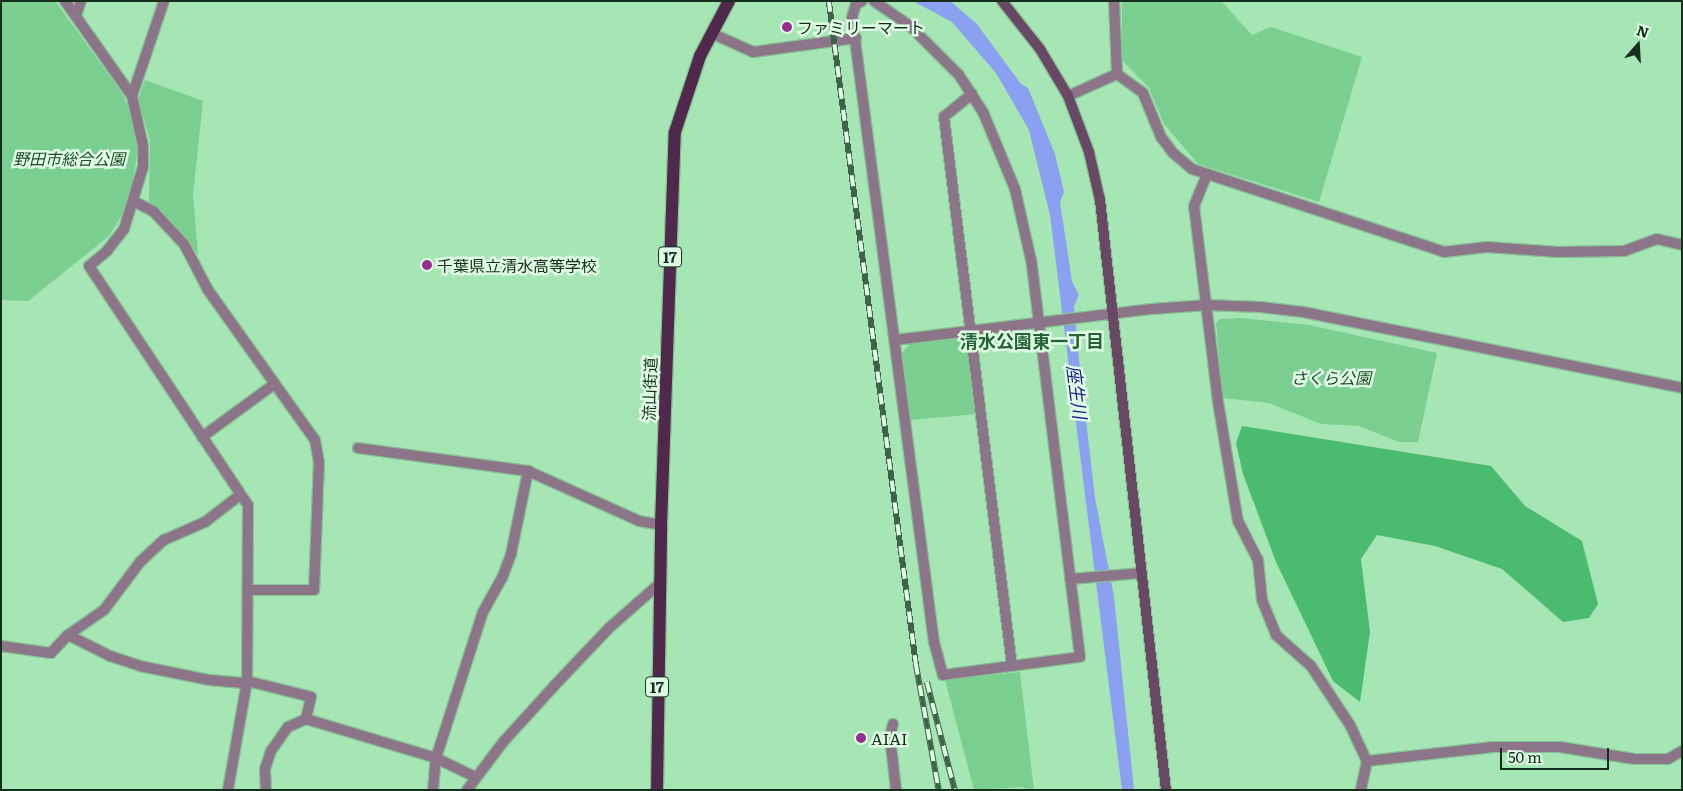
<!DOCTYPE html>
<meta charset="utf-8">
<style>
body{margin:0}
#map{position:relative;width:1683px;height:791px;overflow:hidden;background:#a6e5b4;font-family:Literata,"Noto Sans JP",serif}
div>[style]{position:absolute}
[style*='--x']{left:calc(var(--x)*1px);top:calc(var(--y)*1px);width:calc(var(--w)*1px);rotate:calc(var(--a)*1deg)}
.green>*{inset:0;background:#7bcf91}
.forest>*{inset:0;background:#4bbb6f}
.water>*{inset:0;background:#8aa0f1}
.roads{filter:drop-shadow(1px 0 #89c196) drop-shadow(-1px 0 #89c196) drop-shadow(0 1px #89c196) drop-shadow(0 -1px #89c196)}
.street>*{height:10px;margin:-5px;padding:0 5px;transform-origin:5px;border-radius:5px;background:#8c7589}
.secondary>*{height:10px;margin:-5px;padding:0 5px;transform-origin:5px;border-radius:5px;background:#694865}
.primary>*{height:12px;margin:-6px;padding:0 6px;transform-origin:6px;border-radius:6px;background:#50284c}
.rail>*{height:5.5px;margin-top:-2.75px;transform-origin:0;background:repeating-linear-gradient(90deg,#defde4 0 11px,#3f6347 0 22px);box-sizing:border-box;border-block:1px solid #3f6347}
.dots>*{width:14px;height:14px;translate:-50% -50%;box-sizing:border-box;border:2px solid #defde4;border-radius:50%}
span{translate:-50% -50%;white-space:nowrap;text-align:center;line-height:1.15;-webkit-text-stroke:5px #defde4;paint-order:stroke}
.shield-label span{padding:1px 4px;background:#defde4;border:1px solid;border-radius:4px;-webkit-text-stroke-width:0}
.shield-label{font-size:15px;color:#162f1c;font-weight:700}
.poi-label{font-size:16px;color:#162f1c}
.left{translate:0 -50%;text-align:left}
.park-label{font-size:16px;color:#1f4b2c;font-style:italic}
.street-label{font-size:16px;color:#162f1c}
.neighbourhood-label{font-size:18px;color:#256238;font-weight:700}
.water-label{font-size:18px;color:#1d1b90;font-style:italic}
.frame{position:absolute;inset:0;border:2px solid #162f1c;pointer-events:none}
.north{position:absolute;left:1613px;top:20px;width:50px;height:50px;-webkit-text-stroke:4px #defde4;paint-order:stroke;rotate:19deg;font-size:14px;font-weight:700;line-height:20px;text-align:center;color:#162f1c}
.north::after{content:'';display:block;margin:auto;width:18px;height:22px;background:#162f1c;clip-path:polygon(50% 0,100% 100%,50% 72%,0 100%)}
.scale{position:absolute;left:1500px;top:748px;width:109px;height:22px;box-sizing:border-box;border:2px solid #162f1c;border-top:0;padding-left:6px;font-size:15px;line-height:18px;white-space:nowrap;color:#162f1c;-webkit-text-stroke:4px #defde4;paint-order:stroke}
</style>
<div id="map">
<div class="green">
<i style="clip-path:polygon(1px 1px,55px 1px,122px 93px,133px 119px,138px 149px,129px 204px,109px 236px,28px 301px,1px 300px)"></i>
<i style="clip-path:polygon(1122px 1px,1221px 1px,1252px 35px,1271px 27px,1362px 57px,1319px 202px,1198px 164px,1164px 124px,1149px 88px,1122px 60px)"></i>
<i style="clip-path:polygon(145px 80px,203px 101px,193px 194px,198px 255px,161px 210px,149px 204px,150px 139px,138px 100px)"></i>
<i style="clip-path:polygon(1239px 318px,1309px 325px,1437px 353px,1418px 442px,1399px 442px,1359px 426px,1321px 424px,1269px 403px,1223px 398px,1216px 323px,1220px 319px)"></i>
<i style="clip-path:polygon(961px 338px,966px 342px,976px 414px,911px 420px,902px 353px,910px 344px)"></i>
<i style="clip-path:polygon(1020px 672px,1034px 790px,1021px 787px,974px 790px,945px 680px)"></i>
</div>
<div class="forest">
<i style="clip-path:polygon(1242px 426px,1491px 466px,1525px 506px,1582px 541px,1598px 604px,1589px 618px,1563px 622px,1502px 569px,1435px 546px,1377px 535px,1361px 559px,1370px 632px,1360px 702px,1333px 681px,1276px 562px,1243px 474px,1236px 443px)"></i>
</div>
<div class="water">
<i style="clip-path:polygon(913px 1px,950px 1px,976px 23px,1021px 84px,1028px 88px,1055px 154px,1064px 192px,1060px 202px,1072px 281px,1079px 295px,1074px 306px,1079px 360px,1095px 498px,1114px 597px,1134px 790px,1122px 790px,1050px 215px,1029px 130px,996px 73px,952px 22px)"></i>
</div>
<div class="roads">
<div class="street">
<i style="--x:65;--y:1;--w:116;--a:54.8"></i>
<i style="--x:132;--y:96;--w:51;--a:77.6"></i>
<i style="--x:143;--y:146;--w:21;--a:90"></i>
<i style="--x:143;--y:167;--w:65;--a:107"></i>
<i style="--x:124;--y:229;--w:28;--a:128"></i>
<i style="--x:107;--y:251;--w:23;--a:140"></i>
<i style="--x:89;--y:266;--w:287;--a:56.4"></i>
<i style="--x:248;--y:505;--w:176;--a:90.3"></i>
<i style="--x:247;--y:681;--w:111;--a:99.9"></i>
<i style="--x:862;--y:1;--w:7;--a:153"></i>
<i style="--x:856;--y:4;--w:14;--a:107"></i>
<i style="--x:852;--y:17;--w:630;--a:82.53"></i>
<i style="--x:934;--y:642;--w:34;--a:75"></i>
<i style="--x:943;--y:675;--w:138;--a:-7.5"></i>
<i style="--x:1080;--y:657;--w:400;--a:-97"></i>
<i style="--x:1031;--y:260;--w:73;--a:-102.7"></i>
<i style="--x:1015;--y:189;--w:83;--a:-112.6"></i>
<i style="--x:983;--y:112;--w:44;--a:-123"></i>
<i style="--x:959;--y:75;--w:69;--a:-135"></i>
<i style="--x:910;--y:26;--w:44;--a:-145.2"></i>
<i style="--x:1114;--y:1;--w:73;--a:87.6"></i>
<i style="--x:1117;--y:74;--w:32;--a:36"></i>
<i style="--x:1143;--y:93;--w:48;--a:67.8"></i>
<i style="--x:1161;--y:137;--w:20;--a:53"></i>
<i style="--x:1173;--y:153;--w:25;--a:40"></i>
<i style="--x:1192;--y:169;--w:265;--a:18.2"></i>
<i style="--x:1444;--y:252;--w:43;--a:-6.6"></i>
<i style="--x:1487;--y:247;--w:71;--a:4"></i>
<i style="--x:1558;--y:252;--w:66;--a:-0.9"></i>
<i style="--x:1624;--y:251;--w:35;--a:-20"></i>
<i style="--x:1657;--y:239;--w:26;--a:13"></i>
<i style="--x:76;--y:16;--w:16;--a:-72"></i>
<i style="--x:711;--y:33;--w:46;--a:24.3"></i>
<i style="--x:753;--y:52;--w:104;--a:-7.7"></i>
<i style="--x:972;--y:94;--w:36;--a:141"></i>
<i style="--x:944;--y:117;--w:553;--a:82.94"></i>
<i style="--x:132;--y:96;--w:100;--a:-71.4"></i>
<i style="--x:1068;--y:96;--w:54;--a:-24.2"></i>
<i style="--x:1207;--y:174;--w:35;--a:112"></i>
<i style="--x:1194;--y:206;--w:197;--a:83"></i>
<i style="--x:1218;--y:402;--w:121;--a:80.5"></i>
<i style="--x:1238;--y:521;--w:44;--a:62.9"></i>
<i style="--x:1258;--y:560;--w:40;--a:84.3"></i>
<i style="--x:1262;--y:600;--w:38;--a:68"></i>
<i style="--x:1276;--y:635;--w:47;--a:41.5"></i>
<i style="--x:1311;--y:666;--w:71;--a:56.5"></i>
<i style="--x:1350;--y:725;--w:40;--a:65"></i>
<i style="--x:1367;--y:761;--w:30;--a:102"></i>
<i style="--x:135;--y:202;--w:20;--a:27"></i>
<i style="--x:153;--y:211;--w:45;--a:46.8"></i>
<i style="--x:184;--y:244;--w:52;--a:62.4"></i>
<i style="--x:208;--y:290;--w:184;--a:54.5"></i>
<i style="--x:315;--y:440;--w:22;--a:80"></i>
<i style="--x:319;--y:462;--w:128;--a:92.2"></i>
<i style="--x:314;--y:590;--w:66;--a:180"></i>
<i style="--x:895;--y:340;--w:259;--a:-6.9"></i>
<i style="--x:1152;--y:309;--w:55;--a:-4.2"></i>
<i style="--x:1207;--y:305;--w:53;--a:2.2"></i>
<i style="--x:1260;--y:307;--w:43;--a:6.6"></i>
<i style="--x:1303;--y:312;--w:387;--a:11.3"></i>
<i style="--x:202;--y:437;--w:88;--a:-36.2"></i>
<i style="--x:358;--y:448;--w:172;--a:7.7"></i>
<i style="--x:1070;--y:579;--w:71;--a:-4.8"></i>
<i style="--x:68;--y:635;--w:47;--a:26.6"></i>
<i style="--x:110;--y:656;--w:32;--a:18"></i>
<i style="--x:140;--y:666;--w:70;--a:11.5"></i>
<i style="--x:209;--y:680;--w:38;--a:5"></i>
<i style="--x:1;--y:646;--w:50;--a:8"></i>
<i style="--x:51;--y:653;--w:25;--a:-47"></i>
<i style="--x:68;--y:635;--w:44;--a:-34.8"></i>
<i style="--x:104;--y:610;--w:60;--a:-53.1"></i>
<i style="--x:140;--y:562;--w:33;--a:-43"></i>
<i style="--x:164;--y:540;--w:45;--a:-23.7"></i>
<i style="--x:205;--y:522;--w:44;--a:-37.6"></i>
<i style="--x:247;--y:681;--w:66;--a:14"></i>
<i style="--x:311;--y:697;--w:23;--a:103"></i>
<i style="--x:893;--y:724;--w:13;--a:103"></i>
<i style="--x:890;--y:737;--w:53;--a:83.5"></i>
<i style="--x:1367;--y:761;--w:127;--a:-6.3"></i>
<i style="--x:1493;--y:747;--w:67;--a:0"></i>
<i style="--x:1560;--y:747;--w:75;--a:9.2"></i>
<i style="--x:1634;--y:759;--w:34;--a:0"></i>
<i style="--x:1668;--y:759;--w:16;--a:-30"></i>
<i style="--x:266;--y:790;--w:21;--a:-93"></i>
<i style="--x:265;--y:769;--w:19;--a:-72"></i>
<i style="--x:271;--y:751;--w:29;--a:-55"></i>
<i style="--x:288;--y:727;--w:20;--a:-24"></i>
<i style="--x:306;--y:719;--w:136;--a:16.7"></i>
<i style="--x:436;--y:758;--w:43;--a:26"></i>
<i style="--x:433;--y:790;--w:32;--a:-85"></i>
<i style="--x:436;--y:758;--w:153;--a:-72.2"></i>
<i style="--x:483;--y:612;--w:39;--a:-61"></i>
<i style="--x:502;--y:578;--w:26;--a:-69"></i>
<i style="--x:511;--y:554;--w:85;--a:-78.4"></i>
<i style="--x:528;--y:471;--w:122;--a:24.2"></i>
<i style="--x:639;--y:521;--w:22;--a:10"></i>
<i style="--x:467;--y:790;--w:61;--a:-52.9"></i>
<i style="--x:504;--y:741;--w:74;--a:-47.7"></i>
<i style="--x:554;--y:686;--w:80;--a:-46.5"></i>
<i style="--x:609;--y:628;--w:67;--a:-41.3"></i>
</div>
<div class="secondary">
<i style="--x:1002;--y:1;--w:61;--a:51.6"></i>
<i style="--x:1040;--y:49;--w:55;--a:59.2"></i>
<i style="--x:1068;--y:96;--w:60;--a:69.4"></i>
<i style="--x:1089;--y:152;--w:49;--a:77.1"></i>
<i style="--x:1100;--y:200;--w:594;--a:83.62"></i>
</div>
<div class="primary">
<i style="--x:657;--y:790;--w:265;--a:-89.1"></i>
<i style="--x:661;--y:525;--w:393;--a:-88"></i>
<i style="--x:675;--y:132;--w:80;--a:-71.8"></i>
<i style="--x:700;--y:56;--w:62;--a:-62.2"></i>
</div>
</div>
<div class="rail">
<i style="--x:829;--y:1;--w:669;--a:82.52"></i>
<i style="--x:916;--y:664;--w:128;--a:79.7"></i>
<i style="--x:927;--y:682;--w:112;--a:75.5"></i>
</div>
<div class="dots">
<i style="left:787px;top:27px;background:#972d8f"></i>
<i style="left:427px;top:265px;background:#972d8f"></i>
<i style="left:861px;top:738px;background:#972d8f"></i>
</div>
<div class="shield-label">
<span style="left:670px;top:257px">17</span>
<span style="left:657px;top:687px">17</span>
</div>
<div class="poi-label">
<span class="left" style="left:797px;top:27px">ファミリーマート</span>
<span class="left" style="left:437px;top:265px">千葉県立清水高等学校</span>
<span class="left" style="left:871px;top:738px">AIAI</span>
</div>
<div class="park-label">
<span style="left:69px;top:158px">野田市総合公園</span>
<span style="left:1331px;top:377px">さくら公園</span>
</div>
<div class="street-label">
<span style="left:649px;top:389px;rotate:-88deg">流山街道</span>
</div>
<div class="neighbourhood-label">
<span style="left:1032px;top:341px">清水公園東一丁目</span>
</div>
<div class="water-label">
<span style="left:1077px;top:392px;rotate:83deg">座生川</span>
</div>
<div class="frame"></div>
<div class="north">N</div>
<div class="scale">50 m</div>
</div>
